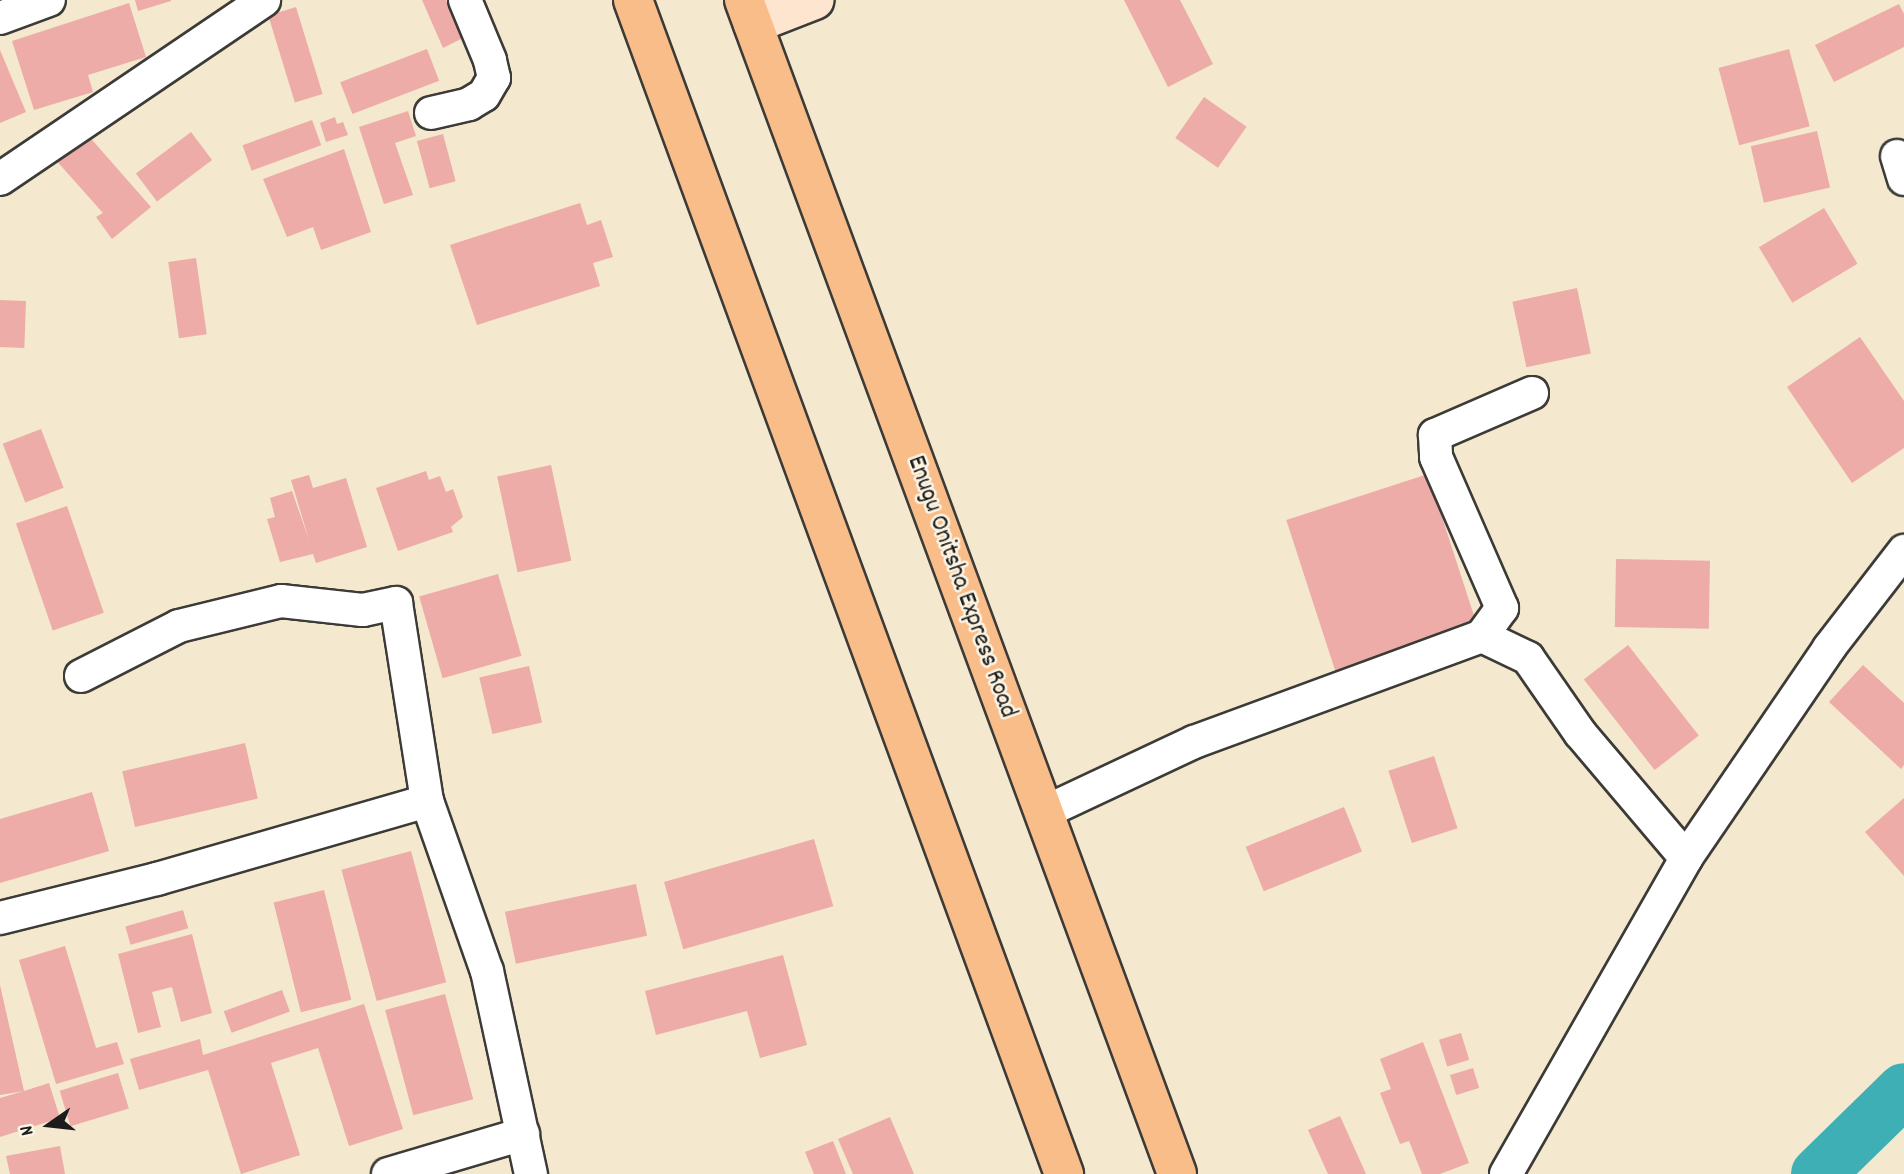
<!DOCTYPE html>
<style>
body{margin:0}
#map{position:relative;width:1904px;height:1174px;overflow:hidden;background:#f4e8ce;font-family:Dekko,sans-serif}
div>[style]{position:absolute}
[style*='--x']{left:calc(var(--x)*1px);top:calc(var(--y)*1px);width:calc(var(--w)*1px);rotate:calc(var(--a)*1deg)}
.river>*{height:54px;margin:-27px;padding:0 27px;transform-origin:27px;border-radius:27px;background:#3eafb5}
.building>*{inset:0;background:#edaca7;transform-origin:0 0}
.roads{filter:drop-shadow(2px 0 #3c3b37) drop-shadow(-2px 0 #3c3b37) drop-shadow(0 2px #3c3b37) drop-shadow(0 -2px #3c3b37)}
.minor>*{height:32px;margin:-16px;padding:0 16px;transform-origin:16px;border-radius:16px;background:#fff}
.secondary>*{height:38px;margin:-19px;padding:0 19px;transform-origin:19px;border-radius:19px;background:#fde5d0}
.trunk>*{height:38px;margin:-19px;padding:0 19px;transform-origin:19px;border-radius:19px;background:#f9bd89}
span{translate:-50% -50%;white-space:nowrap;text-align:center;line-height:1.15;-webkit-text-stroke:5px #fcf5e5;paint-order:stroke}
.street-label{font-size:26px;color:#1c1c1c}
.north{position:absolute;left:14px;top:1090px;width:70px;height:70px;-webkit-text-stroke:5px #fcf5e5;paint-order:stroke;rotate:256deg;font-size:19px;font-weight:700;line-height:28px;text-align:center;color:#1c1c1c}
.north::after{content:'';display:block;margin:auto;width:24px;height:32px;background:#1c1c1c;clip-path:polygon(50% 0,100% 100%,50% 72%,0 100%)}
</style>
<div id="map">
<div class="river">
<i style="--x:1818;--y:1174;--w:120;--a:-44.3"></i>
</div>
<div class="building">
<i style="clip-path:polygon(135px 0,171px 0,171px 1px,138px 11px)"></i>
<i style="clip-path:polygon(422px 0,446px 0,463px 38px,443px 48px)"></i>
<i style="clip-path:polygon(1124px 0,1180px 0,1213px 64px,1168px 87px)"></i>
<i style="clip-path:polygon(129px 3px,146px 57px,88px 75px,93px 92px,34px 110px,12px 41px)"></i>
<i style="clip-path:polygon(1899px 4px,1904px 14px,1904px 47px,1834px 82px,1815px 45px)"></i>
<i style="left:296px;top:7px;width:91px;height:29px;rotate:73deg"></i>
<i style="left:427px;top:49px;width:34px;height:93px;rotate:69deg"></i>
<i style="left:1789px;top:49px;width:80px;height:73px;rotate:75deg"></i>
<i style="clip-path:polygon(0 50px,26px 112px,0 123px)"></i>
<i style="left:1204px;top:97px;width:52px;height:50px;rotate:35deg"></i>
<i style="clip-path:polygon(408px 111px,416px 136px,395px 143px,413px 195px,384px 204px,359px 127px)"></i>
<i style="clip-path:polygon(335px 117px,337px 124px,343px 122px,348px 135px,326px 142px,320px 123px)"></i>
<i style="left:312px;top:120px;width:27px;height:74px;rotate:70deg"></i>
<i style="clip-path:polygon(79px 125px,151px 207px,112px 239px,96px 217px,103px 213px,54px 158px)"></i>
<i style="left:1817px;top:131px;width:58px;height:68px;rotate:77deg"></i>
<i style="left:191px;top:132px;width:35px;height:69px;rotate:53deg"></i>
<i style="left:443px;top:134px;width:49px;height:27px;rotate:75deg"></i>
<i style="clip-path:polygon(344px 149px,371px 232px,321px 250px,313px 227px,287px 237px,263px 179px)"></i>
<i style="clip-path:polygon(580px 203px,587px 225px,601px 220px,613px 257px,593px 263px,600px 286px,477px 325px,450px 245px)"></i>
<i style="left:1824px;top:208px;width:65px;height:76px;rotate:59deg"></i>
<i style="left:196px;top:258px;width:77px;height:28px;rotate:82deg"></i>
<i style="left:1577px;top:288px;width:67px;height:66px;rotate:78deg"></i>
<i style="left:0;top:300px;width:26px;height:47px;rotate:2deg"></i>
<i style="clip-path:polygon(1860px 337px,1904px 401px,1904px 448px,1852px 483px,1787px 387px)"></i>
<i style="left:41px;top:429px;width:63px;height:41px;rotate:69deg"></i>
<i style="left:551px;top:465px;width:98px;height:55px;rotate:78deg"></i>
<i style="clip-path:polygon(426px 471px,429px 480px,440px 476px,446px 492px,453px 489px,463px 517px,451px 527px,453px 532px,398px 551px,376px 488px)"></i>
<i style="left:1428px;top:474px;width:171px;height:149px;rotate:72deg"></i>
<i style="clip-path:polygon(309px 475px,313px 488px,346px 478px,367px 547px,316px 563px,313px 554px,280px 562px,267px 519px,275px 517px,270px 498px,292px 491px,309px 540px,291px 480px)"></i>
<i style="left:67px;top:506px;width:113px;height:54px;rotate:71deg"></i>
<i style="left:1616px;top:559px;width:94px;height:68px;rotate:1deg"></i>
<i style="left:498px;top:574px;width:85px;height:82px;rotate:74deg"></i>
<i style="left:1628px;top:645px;width:115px;height:56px;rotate:52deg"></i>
<i style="clip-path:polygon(1863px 665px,1904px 703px,1904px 765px,1901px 769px,1829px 702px)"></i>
<i style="left:529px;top:666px;width:58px;height:51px;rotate:77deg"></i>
<i style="left:245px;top:743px;width:57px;height:126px;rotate:77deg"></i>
<i style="left:1434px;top:756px;width:76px;height:48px;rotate:72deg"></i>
<i style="clip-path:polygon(92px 792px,109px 851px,0 883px,0 819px)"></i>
<i style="clip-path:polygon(1904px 798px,1904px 876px,1865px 832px)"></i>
<i style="left:1344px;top:807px;width:48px;height:106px;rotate:68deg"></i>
<i style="left:814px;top:839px;width:70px;height:156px;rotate:74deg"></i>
<i style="left:411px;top:851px;width:136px;height:72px;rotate:75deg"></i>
<i style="left:636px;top:884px;width:53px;height:134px;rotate:78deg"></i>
<i style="left:324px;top:890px;width:113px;height:52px;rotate:76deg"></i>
<i style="left:183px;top:910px;width:19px;height:60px;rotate:74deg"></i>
<i style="clip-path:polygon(192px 934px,212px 1013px,181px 1022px,172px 987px,152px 992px,161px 1027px,138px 1033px,118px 954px)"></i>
<i style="clip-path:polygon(65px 946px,96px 1048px,117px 1042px,124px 1064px,56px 1084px,19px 960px)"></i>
<i style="clip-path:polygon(783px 955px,807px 1045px,760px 1058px,747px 1011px,656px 1035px,645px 991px)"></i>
<i style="clip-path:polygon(0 985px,24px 1091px,49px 1083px,60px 1118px,0 1137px,0 1098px,24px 1091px,0 1095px)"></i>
<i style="left:282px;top:990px;width:23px;height:62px;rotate:70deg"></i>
<i style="left:445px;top:994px;width:109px;height:62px;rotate:75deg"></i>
<i style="clip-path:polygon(364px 1004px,403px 1129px,349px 1146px,318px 1048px,271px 1063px,300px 1155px,241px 1174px,208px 1070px,139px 1090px,130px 1059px,200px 1039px,203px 1055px)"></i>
<i style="left:1461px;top:1033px;width:28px;height:23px;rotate:73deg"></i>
<i style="clip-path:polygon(1423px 1042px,1469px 1163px,1440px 1174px,1422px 1174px,1409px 1141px,1400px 1144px,1380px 1093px,1391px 1089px,1380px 1059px)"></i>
<i style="left:1473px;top:1068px;width:21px;height:24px;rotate:73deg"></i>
<i style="left:118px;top:1073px;width:37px;height:61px;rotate:73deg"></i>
<i style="clip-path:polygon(1340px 1116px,1366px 1174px,1328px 1174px,1308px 1130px)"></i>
<i style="clip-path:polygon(890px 1117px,914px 1174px,853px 1174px,838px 1139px)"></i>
<i style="clip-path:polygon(833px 1141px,846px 1174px,814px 1174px,805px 1152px)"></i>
<i style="clip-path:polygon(60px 1146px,65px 1174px,10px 1174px,6px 1156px)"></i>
</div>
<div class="roads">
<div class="minor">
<i style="--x:0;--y:18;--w:52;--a:-20.2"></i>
<i style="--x:431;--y:113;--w:39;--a:-13"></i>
<i style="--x:469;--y:104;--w:17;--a:-31"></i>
<i style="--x:484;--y:95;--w:20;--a:-60"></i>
<i style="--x:494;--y:78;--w:18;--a:-103"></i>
<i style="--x:490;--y:60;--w:65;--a:-112.6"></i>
<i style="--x:1897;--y:156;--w:24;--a:73"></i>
<i style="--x:0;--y:179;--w:319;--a:-34.1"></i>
<i style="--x:1532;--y:393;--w:106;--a:156.6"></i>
<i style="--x:1435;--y:435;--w:22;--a:87"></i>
<i style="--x:1436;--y:457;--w:165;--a:66.4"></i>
<i style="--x:1502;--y:608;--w:34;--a:126"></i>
<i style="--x:1482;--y:636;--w:51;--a:25.6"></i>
<i style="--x:1528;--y:658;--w:91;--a:55.3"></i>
<i style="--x:1580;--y:733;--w:164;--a:49.7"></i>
<i style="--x:81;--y:676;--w:110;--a:-27"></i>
<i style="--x:179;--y:626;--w:105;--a:-13.8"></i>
<i style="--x:281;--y:601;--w:82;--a:6.3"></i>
<i style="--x:363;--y:610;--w:34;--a:-12"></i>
<i style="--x:396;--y:603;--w:200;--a:81.1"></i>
<i style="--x:427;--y:801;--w:180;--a:70.6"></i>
<i style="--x:487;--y:971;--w:208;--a:77.8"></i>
<i style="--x:1045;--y:812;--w:165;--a:-25.2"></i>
<i style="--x:1194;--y:742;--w:307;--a:-20.2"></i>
<i style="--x:0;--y:918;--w:162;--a:-14"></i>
<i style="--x:157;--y:879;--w:281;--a:-16.1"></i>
<i style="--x:388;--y:1174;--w:141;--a:-16.5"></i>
<i style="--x:1506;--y:1174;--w:364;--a:-60.3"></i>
<i style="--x:1686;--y:858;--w:254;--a:-55.7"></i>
<i style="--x:1829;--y:648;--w:123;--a:-52.3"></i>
</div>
<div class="secondary">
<i style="--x:753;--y:24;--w:66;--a:-21.2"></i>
</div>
<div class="trunk">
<i style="--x:633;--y:0;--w:1251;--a:69.84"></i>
<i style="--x:744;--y:0;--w:1251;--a:69.75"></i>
</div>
</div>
<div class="street-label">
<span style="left:961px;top:587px;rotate:70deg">Enugu Onitsha Express Road</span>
</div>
<div class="north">N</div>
</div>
